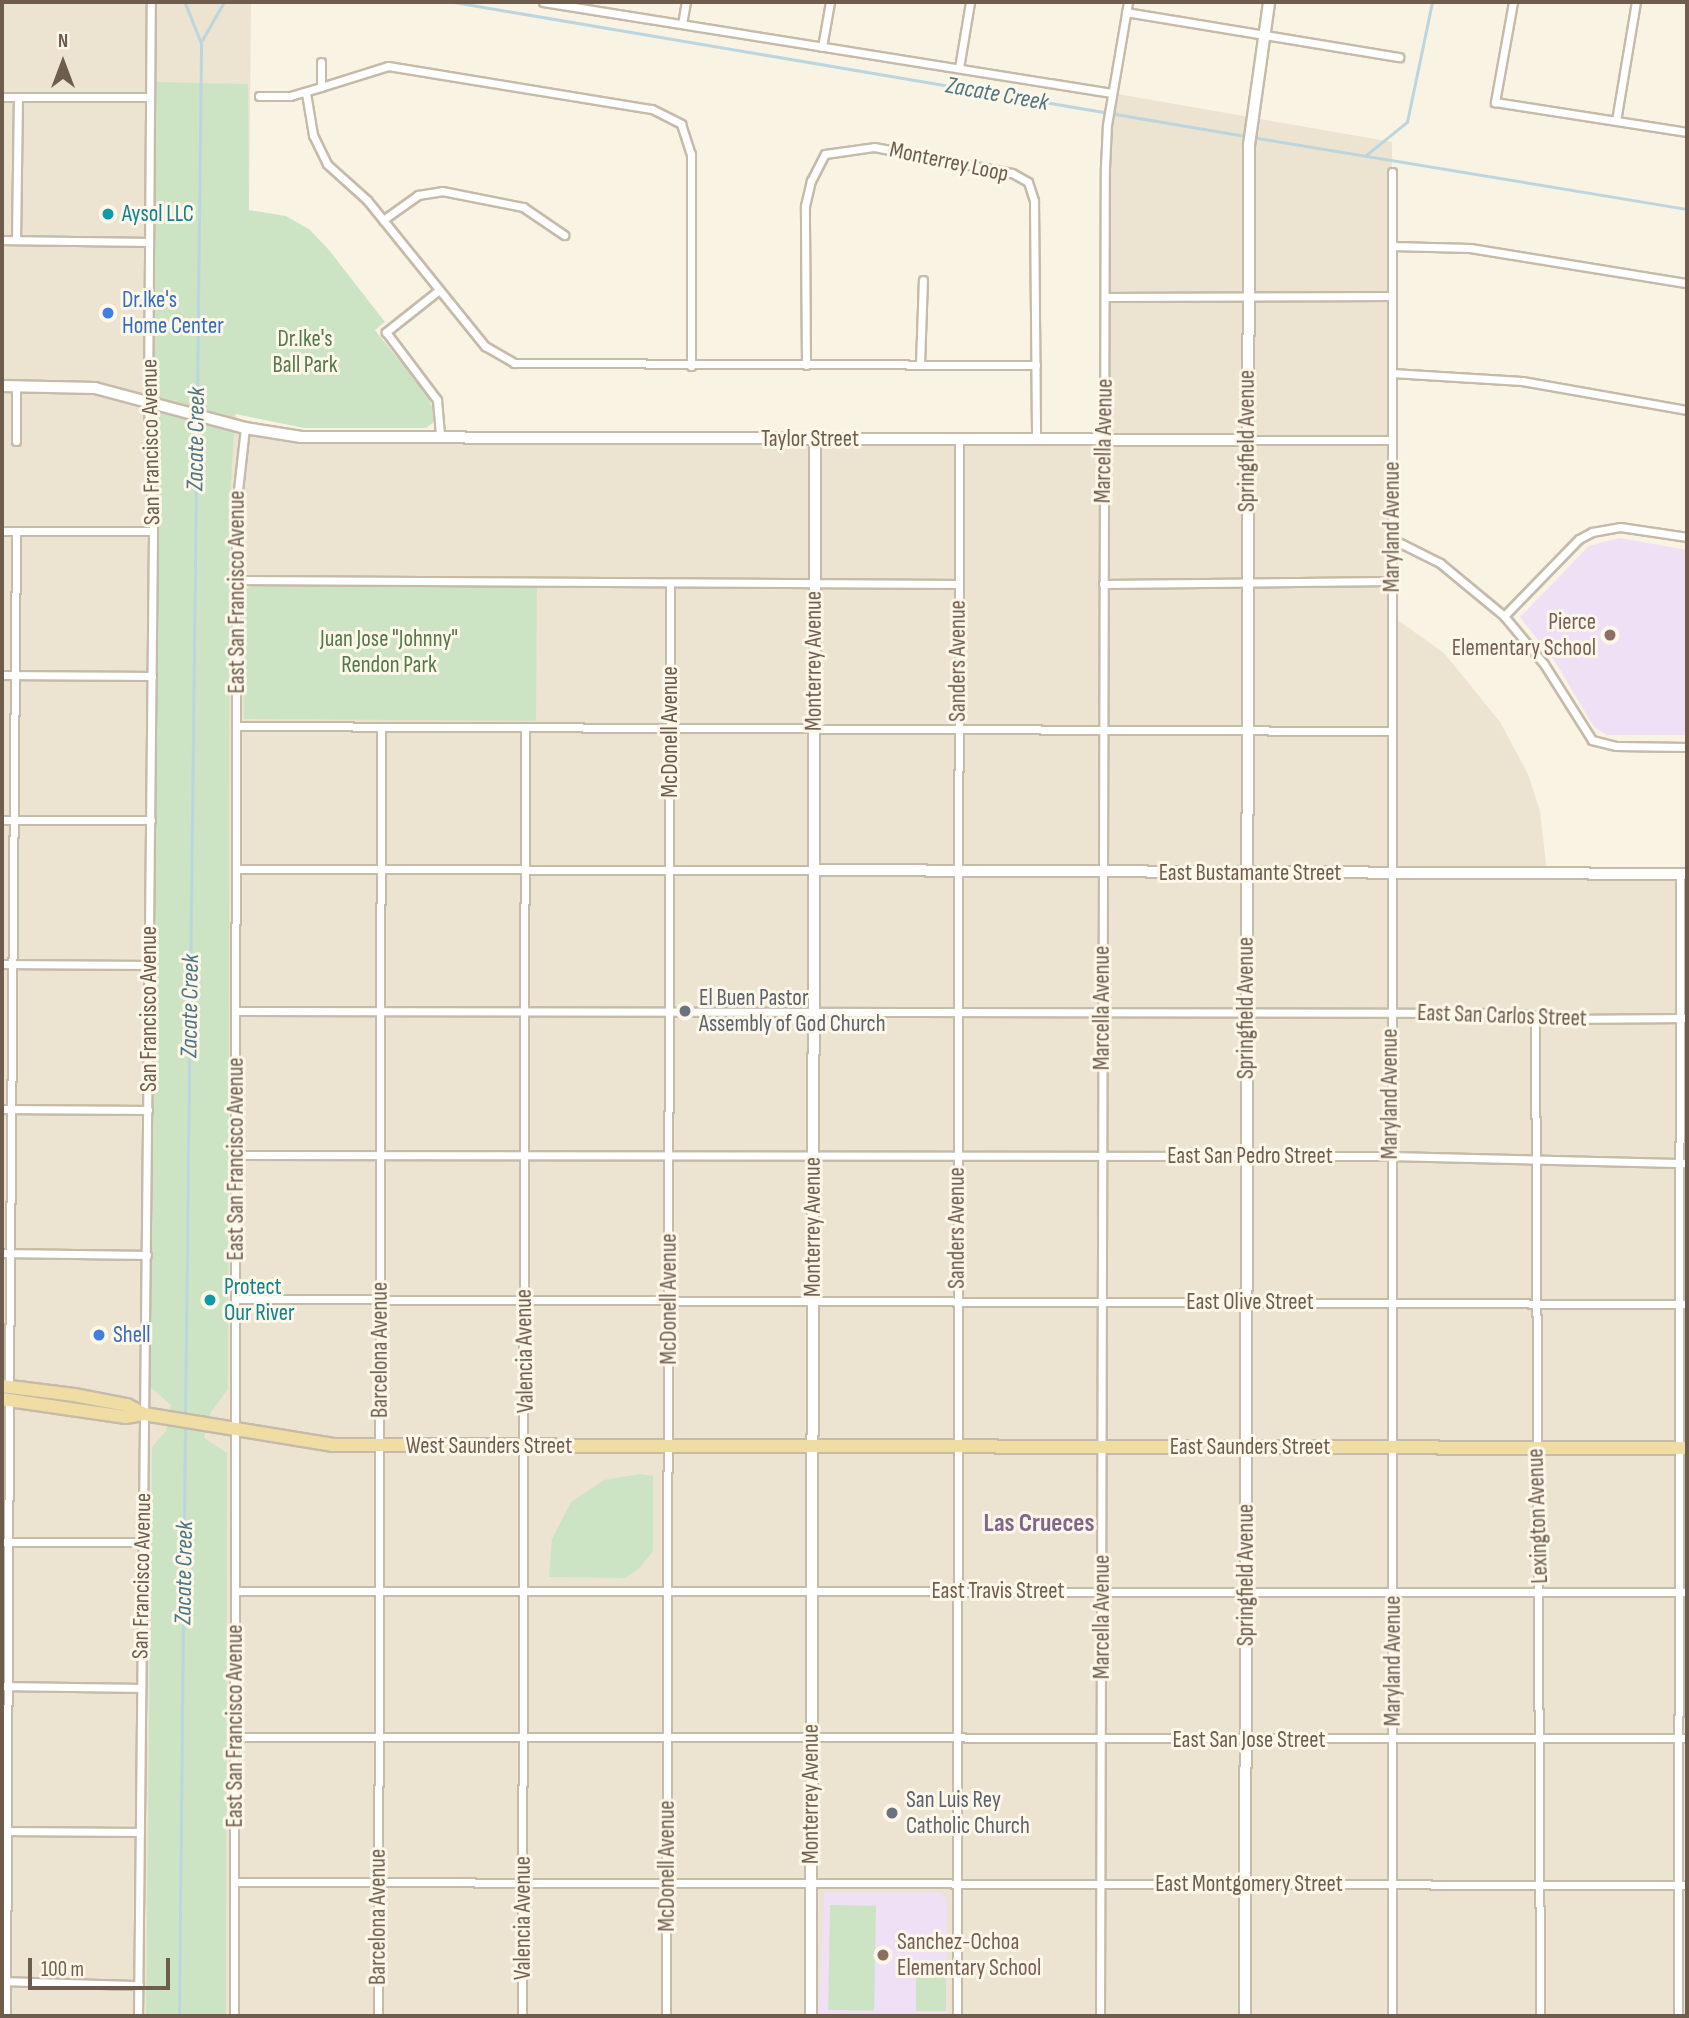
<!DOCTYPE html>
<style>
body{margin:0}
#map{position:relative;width:1689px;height:2018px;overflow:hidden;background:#f9f3e3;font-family:"Sofia Sans Condensed",sans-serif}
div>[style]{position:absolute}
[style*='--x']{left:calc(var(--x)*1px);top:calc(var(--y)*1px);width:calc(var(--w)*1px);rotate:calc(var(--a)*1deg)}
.residential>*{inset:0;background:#ece3d1}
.education>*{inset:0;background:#f0e0f5}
.green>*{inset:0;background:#cde4c4;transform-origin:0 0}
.stream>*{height:2.5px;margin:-1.25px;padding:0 1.25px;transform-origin:1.25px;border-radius:1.25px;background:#bbd6df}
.roads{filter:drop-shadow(2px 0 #c6baa9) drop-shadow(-2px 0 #c6baa9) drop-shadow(0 2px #c6baa9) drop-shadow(0 -2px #c6baa9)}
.minor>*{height:7px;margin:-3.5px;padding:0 3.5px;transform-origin:3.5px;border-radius:3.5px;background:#fff}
.tertiary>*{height:10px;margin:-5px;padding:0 5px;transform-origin:5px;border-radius:5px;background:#fff}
.secondary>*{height:10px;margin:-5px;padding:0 5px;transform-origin:5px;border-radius:5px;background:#fff}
.primary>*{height:12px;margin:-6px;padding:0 6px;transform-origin:6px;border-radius:6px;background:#f0dda4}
.dots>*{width:19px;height:19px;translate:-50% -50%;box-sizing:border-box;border:4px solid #fcf7e9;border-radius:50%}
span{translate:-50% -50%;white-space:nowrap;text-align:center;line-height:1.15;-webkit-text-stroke:6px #fcf7e9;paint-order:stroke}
.street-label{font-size:23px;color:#6e5c4d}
.culture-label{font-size:23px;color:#0d838f}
.left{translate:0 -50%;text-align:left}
.shop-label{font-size:23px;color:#366cbe}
.park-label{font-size:23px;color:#527849}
.education-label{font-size:23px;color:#785e54}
.right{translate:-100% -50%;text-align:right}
.worship-label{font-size:23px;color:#5b616d}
.water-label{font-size:24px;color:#4d7585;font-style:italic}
.quarter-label{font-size:26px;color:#82658a;font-weight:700}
.frame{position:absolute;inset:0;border:4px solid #6e5c4d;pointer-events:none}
.north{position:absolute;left:28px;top:28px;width:70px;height:70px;-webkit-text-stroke:5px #fcf7e9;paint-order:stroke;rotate:0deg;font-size:19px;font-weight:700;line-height:28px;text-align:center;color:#6e5c4d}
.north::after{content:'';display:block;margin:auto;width:24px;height:32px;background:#6e5c4d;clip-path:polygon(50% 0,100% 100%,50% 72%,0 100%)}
.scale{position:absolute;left:28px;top:1958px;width:142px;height:32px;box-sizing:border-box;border:4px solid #6e5c4d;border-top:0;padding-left:9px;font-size:21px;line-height:24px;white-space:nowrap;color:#6e5c4d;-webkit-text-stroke:5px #fcf7e9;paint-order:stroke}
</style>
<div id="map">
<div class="residential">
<i style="clip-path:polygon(2px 2px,251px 2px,249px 210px,235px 414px,245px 428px,272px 433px,1104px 440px,1105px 167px,1112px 93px,1392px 142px,1392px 616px,1444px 653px,1500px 722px,1528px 774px,1540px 811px,1547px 873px,1687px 874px,1687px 2016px,2px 2016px)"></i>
</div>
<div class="education">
<i style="clip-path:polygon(1619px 538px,1687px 550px,1687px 735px,1607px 735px,1594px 727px,1556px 663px,1520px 617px,1589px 546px)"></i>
<i style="clip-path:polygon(824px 1892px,940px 1892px,947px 1899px,947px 2014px,823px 2016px,819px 2012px)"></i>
</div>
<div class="green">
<i style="clip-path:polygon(156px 82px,248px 84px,249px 210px,286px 216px,310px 230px,329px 250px,385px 322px,375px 330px,428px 396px,433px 409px,433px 423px,426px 428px,304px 428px,235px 414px,230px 501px,228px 1389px,211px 1412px,204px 1438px,227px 1453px,226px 2016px,146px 2016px,152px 1447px,166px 1431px,171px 1405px,150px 1387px,159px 504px,154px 425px)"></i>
<i style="clip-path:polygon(254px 584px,537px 585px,536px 721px,244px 719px,242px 592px)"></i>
<i style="clip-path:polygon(640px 1474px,653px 1476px,653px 1551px,640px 1568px,625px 1578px,549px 1577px,552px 1539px,571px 1502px,604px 1480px)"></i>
<i style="left:830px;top:1905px;width:46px;height:105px;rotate:1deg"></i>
<i style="left:916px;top:1962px;width:30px;height:49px"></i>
</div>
<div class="stream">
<i style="--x:185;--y:2;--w:43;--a:68.2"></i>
<i style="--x:454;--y:2;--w:802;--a:9.61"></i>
<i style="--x:1252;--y:137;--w:441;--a:9.4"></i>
<i style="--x:1365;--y:156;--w:54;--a:-39"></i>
<i style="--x:1407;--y:122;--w:123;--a:-78.2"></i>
<i style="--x:185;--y:1418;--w:1376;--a:-89.33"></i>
<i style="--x:201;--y:42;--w:46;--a:-60.1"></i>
<i style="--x:179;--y:2016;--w:591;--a:-89.42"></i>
</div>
<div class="roads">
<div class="minor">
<i style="--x:543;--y:2;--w:576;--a:9.09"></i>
<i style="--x:1513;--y:2;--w:102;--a:100.2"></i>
<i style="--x:1495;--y:102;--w:194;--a:8.9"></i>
<i style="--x:1126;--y:12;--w:277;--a:9.4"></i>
<i style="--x:682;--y:24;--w:22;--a:-80"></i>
<i style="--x:822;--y:47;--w:46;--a:-79.9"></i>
<i style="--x:321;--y:62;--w:25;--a:90"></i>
<i style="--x:321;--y:87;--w:70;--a:-17.4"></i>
<i style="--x:388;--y:66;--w:267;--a:9.3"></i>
<i style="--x:652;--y:109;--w:33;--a:27"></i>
<i style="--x:681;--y:124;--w:32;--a:72"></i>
<i style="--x:691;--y:154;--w:212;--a:90"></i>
<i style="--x:959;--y:68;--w:67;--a:-80.5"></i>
<i style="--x:306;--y:93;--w:43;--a:80.5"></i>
<i style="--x:313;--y:135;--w:32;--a:64"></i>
<i style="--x:327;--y:164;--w:54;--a:42"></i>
<i style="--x:367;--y:200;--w:188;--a:51.1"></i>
<i style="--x:485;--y:346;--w:34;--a:30"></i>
<i style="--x:514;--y:363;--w:522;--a:0.22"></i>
<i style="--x:259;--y:96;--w:31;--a:0"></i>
<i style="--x:290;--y:96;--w:32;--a:-16"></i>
<i style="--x:2;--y:97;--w:148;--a:0"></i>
<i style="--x:1616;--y:121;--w:121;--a:-80.5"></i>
<i style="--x:383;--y:220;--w:43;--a:-35.5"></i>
<i style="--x:418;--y:195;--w:24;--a:-9"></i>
<i style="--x:442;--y:191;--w:83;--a:11.2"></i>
<i style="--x:523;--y:207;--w:50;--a:34.3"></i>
<i style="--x:2;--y:240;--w:147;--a:0.8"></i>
<i style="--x:16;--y:240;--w:142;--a:-89.2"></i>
<i style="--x:1392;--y:246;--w:78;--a:1.5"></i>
<i style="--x:1470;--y:248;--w:220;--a:9.2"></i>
<i style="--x:439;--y:290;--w:68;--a:141.6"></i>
<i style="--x:386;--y:332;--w:85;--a:53.1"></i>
<i style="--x:437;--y:400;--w:37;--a:85"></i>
<i style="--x:1106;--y:297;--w:286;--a:-0.2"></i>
<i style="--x:920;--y:364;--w:84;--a:-88"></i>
<i style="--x:806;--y:365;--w:159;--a:-90.4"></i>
<i style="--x:805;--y:206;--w:26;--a:-77"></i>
<i style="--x:811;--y:181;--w:30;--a:-63"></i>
<i style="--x:825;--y:154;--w:49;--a:-8.1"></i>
<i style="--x:874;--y:147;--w:140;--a:10.7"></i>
<i style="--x:1012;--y:173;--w:18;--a:29"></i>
<i style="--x:1028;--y:182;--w:20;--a:72"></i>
<i style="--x:1034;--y:201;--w:239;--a:89.5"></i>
<i style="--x:1392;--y:373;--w:130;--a:3.5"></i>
<i style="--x:1522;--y:381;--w:168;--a:10"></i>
<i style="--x:1247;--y:440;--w:145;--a:0"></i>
<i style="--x:16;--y:441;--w:55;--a:-90"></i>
<i style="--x:2;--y:531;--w:151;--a:0"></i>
<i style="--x:1392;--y:539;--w:54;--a:26.6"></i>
<i style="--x:1440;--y:563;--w:83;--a:39.6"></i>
<i style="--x:1504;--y:616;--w:62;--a:50.2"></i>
<i style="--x:1544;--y:664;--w:90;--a:57.7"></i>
<i style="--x:1592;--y:740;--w:25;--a:14"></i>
<i style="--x:1616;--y:746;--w:71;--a:0.8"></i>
<i style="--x:237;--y:580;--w:722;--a:0.32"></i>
<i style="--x:1103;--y:584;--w:288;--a:-0.6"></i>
<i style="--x:1504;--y:616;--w:107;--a:-45.8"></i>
<i style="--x:1579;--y:539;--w:15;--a:-28"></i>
<i style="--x:1592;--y:532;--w:28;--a:-10"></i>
<i style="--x:1620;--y:527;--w:68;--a:8.5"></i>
<i style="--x:2;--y:675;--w:150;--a:0.4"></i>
<i style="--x:237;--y:726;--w:1154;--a:0.25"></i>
<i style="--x:2;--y:820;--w:149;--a:0"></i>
<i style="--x:236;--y:869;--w:578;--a:0.1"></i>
<i style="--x:2;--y:964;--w:147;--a:0.4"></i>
<i style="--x:236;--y:1011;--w:1279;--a:0.09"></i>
<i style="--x:1515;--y:1013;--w:44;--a:7.8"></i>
<i style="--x:1559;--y:1019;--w:128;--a:-0.4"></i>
<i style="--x:1535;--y:1016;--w:1000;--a:89.71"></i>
<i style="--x:2;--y:1109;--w:146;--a:0.4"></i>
<i style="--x:236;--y:1155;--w:1154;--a:0.05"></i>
<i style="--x:1390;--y:1156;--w:297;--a:1.4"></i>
<i style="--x:2;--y:1253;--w:145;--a:0.8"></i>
<i style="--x:236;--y:1299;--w:1451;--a:0.2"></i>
<i style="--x:9;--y:1387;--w:856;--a:-89.53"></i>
<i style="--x:2;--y:1542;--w:141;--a:0"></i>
<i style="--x:236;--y:1591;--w:1451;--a:0.04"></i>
<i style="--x:2;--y:1686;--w:139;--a:0.8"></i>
<i style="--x:235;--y:1737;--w:1452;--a:0.04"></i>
<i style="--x:2;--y:1831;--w:138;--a:0.4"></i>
<i style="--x:234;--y:1882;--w:1453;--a:0.12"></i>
<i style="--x:3;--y:1981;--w:136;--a:1.7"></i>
<i style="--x:6;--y:2016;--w:616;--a:-89.72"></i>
<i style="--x:138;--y:2016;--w:1485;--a:-89.42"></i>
<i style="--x:153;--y:531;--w:131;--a:-92.2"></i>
<i style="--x:148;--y:400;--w:398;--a:-89.6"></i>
<i style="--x:234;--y:2016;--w:1508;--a:-89.92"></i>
<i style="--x:236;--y:508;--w:81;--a:-83.6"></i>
<i style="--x:378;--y:2016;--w:1289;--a:-89.87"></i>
<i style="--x:522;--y:2016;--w:1289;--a:-89.87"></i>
<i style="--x:666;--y:2016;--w:1433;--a:-89.84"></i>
<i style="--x:957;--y:2016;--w:1577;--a:-89.93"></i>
<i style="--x:1100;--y:2016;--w:1849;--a:-89.85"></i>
<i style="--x:1105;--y:167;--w:42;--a:-87.3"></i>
<i style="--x:1107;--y:125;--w:125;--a:-80.3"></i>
<i style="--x:1392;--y:2016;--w:1844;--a:-90"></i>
<i style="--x:1678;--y:2016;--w:1142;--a:-89.9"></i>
</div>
<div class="tertiary">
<i style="--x:2;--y:386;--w:93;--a:1.2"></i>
<i style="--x:95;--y:388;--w:155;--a:14.9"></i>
<i style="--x:245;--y:428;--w:57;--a:9.1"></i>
<i style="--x:301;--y:437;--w:946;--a:0.18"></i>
<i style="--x:814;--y:870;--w:873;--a:0.26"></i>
<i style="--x:811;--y:2016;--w:1577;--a:-89.85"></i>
</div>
<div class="secondary">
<i style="--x:1245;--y:2016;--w:1871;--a:-89.88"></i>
<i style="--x:1249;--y:145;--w:144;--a:-82"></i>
</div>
<div class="primary">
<i style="--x:2;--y:1386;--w:73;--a:7.1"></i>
<i style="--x:74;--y:1395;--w:54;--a:10.7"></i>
<i style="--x:127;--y:1405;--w:19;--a:28"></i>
<i style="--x:144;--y:1414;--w:192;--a:9.3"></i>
<i style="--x:333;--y:1445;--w:1354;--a:0.13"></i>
<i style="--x:2;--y:1399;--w:124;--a:8.3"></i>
<i style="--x:125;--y:1417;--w:19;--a:-9"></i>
</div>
</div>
<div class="dots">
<i style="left:108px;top:214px;background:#0f9aa8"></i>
<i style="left:108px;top:313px;background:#3f7fe0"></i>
<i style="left:1610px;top:635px;background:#8d6e63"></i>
<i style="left:685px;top:1011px;background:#6b7280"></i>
<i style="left:210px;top:1300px;background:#0f9aa8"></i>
<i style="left:99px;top:1335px;background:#3f7fe0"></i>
<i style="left:892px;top:1813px;background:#6b7280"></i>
<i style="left:883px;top:1955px;background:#8d6e63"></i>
</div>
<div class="street-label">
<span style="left:949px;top:162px;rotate:12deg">Monterrey Loop</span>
<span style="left:810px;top:439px">Taylor Street</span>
<span style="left:1104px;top:441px;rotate:-89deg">Marcella Avenue</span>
<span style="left:1247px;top:441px;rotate:-90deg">Springfield Avenue</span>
<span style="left:151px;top:442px;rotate:-91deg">San Francisco Avenue</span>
<span style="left:1392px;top:527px;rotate:-90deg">Maryland Avenue</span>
<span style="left:237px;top:592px;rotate:-90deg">East San Francisco Avenue</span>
<span style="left:814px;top:661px;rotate:-90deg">Monterrey Avenue</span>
<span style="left:958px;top:661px;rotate:-90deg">Sanders Avenue</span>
<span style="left:670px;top:732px;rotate:-90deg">McDonell Avenue</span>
<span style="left:1250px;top:873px">East Bustamante Street</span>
<span style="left:1102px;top:1008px;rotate:-90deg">Marcella Avenue</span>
<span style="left:1246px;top:1008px;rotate:-90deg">Springfield Avenue</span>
<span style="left:149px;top:1009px;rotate:-90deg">San Francisco Avenue</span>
<span style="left:1502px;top:1016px;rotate:2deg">East San Carlos Street</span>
<span style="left:1390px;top:1094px;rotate:-90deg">Maryland Avenue</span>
<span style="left:1250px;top:1156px">East San Pedro Street</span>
<span style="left:236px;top:1159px;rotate:-90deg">East San Francisco Avenue</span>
<span style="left:813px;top:1227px;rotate:-90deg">Monterrey Avenue</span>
<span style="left:957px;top:1228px;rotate:-90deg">Sanders Avenue</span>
<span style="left:669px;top:1299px;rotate:-90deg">McDonell Avenue</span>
<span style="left:1250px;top:1302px">East Olive Street</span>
<span style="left:380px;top:1350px;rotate:-90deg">Barcelona Avenue</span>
<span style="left:525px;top:1351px;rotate:-91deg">Valencia Avenue</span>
<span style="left:489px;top:1446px">West Saunders Street</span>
<span style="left:1250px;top:1447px">East Saunders Street</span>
<span style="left:1538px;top:1516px;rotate:-92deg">Lexington Avenue</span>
<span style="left:1246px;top:1575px;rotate:-90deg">Springfield Avenue</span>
<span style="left:142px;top:1576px;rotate:-89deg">San Francisco Avenue</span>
<span style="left:998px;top:1591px">East Travis Street</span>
<span style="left:1102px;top:1617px;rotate:-90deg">Marcella Avenue</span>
<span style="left:1393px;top:1661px;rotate:-90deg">Maryland Avenue</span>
<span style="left:235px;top:1726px;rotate:-90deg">East San Francisco Avenue</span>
<span style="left:1249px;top:1740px">East San Jose Street</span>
<span style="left:811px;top:1794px;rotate:-90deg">Monterrey Avenue</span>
<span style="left:667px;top:1866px;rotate:-90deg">McDonell Avenue</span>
<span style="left:1249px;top:1884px">East Montgomery Street</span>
<span style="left:378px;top:1917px;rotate:-90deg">Barcelona Avenue</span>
<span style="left:523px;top:1918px;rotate:-90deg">Valencia Avenue</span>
</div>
<div class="culture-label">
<span class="left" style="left:122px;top:214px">Aysol LLC</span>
<span class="left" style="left:224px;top:1300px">Protect<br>Our River</span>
</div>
<div class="shop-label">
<span class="left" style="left:122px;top:313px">Dr.Ike's<br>Home Center</span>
<span class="left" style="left:113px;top:1335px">Shell</span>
</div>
<div class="park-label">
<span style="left:305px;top:352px">Dr.Ike's<br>Ball Park</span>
<span style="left:389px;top:652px">Juan Jose "Johnny"<br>Rendon Park</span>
</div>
<div class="education-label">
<span class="right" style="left:1596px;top:635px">Pierce<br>Elementary School</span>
<span class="left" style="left:897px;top:1955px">Sanchez-Ochoa<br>Elementary School</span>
</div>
<div class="worship-label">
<span class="left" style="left:699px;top:1011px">El Buen Pastor<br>Assembly of God Church</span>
<span class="left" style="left:906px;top:1813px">San Luis Rey<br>Catholic Church</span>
</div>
<div class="water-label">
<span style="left:997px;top:94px;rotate:10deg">Zacate Creek</span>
<span style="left:196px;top:439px;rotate:-89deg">Zacate Creek</span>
<span style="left:190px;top:1006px;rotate:-89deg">Zacate Creek</span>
<span style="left:184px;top:1573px;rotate:-89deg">Zacate Creek</span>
</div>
<div class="quarter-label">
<span style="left:1039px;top:1524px">Las Crueces</span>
</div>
<div class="frame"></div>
<div class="north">N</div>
<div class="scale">100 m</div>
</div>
